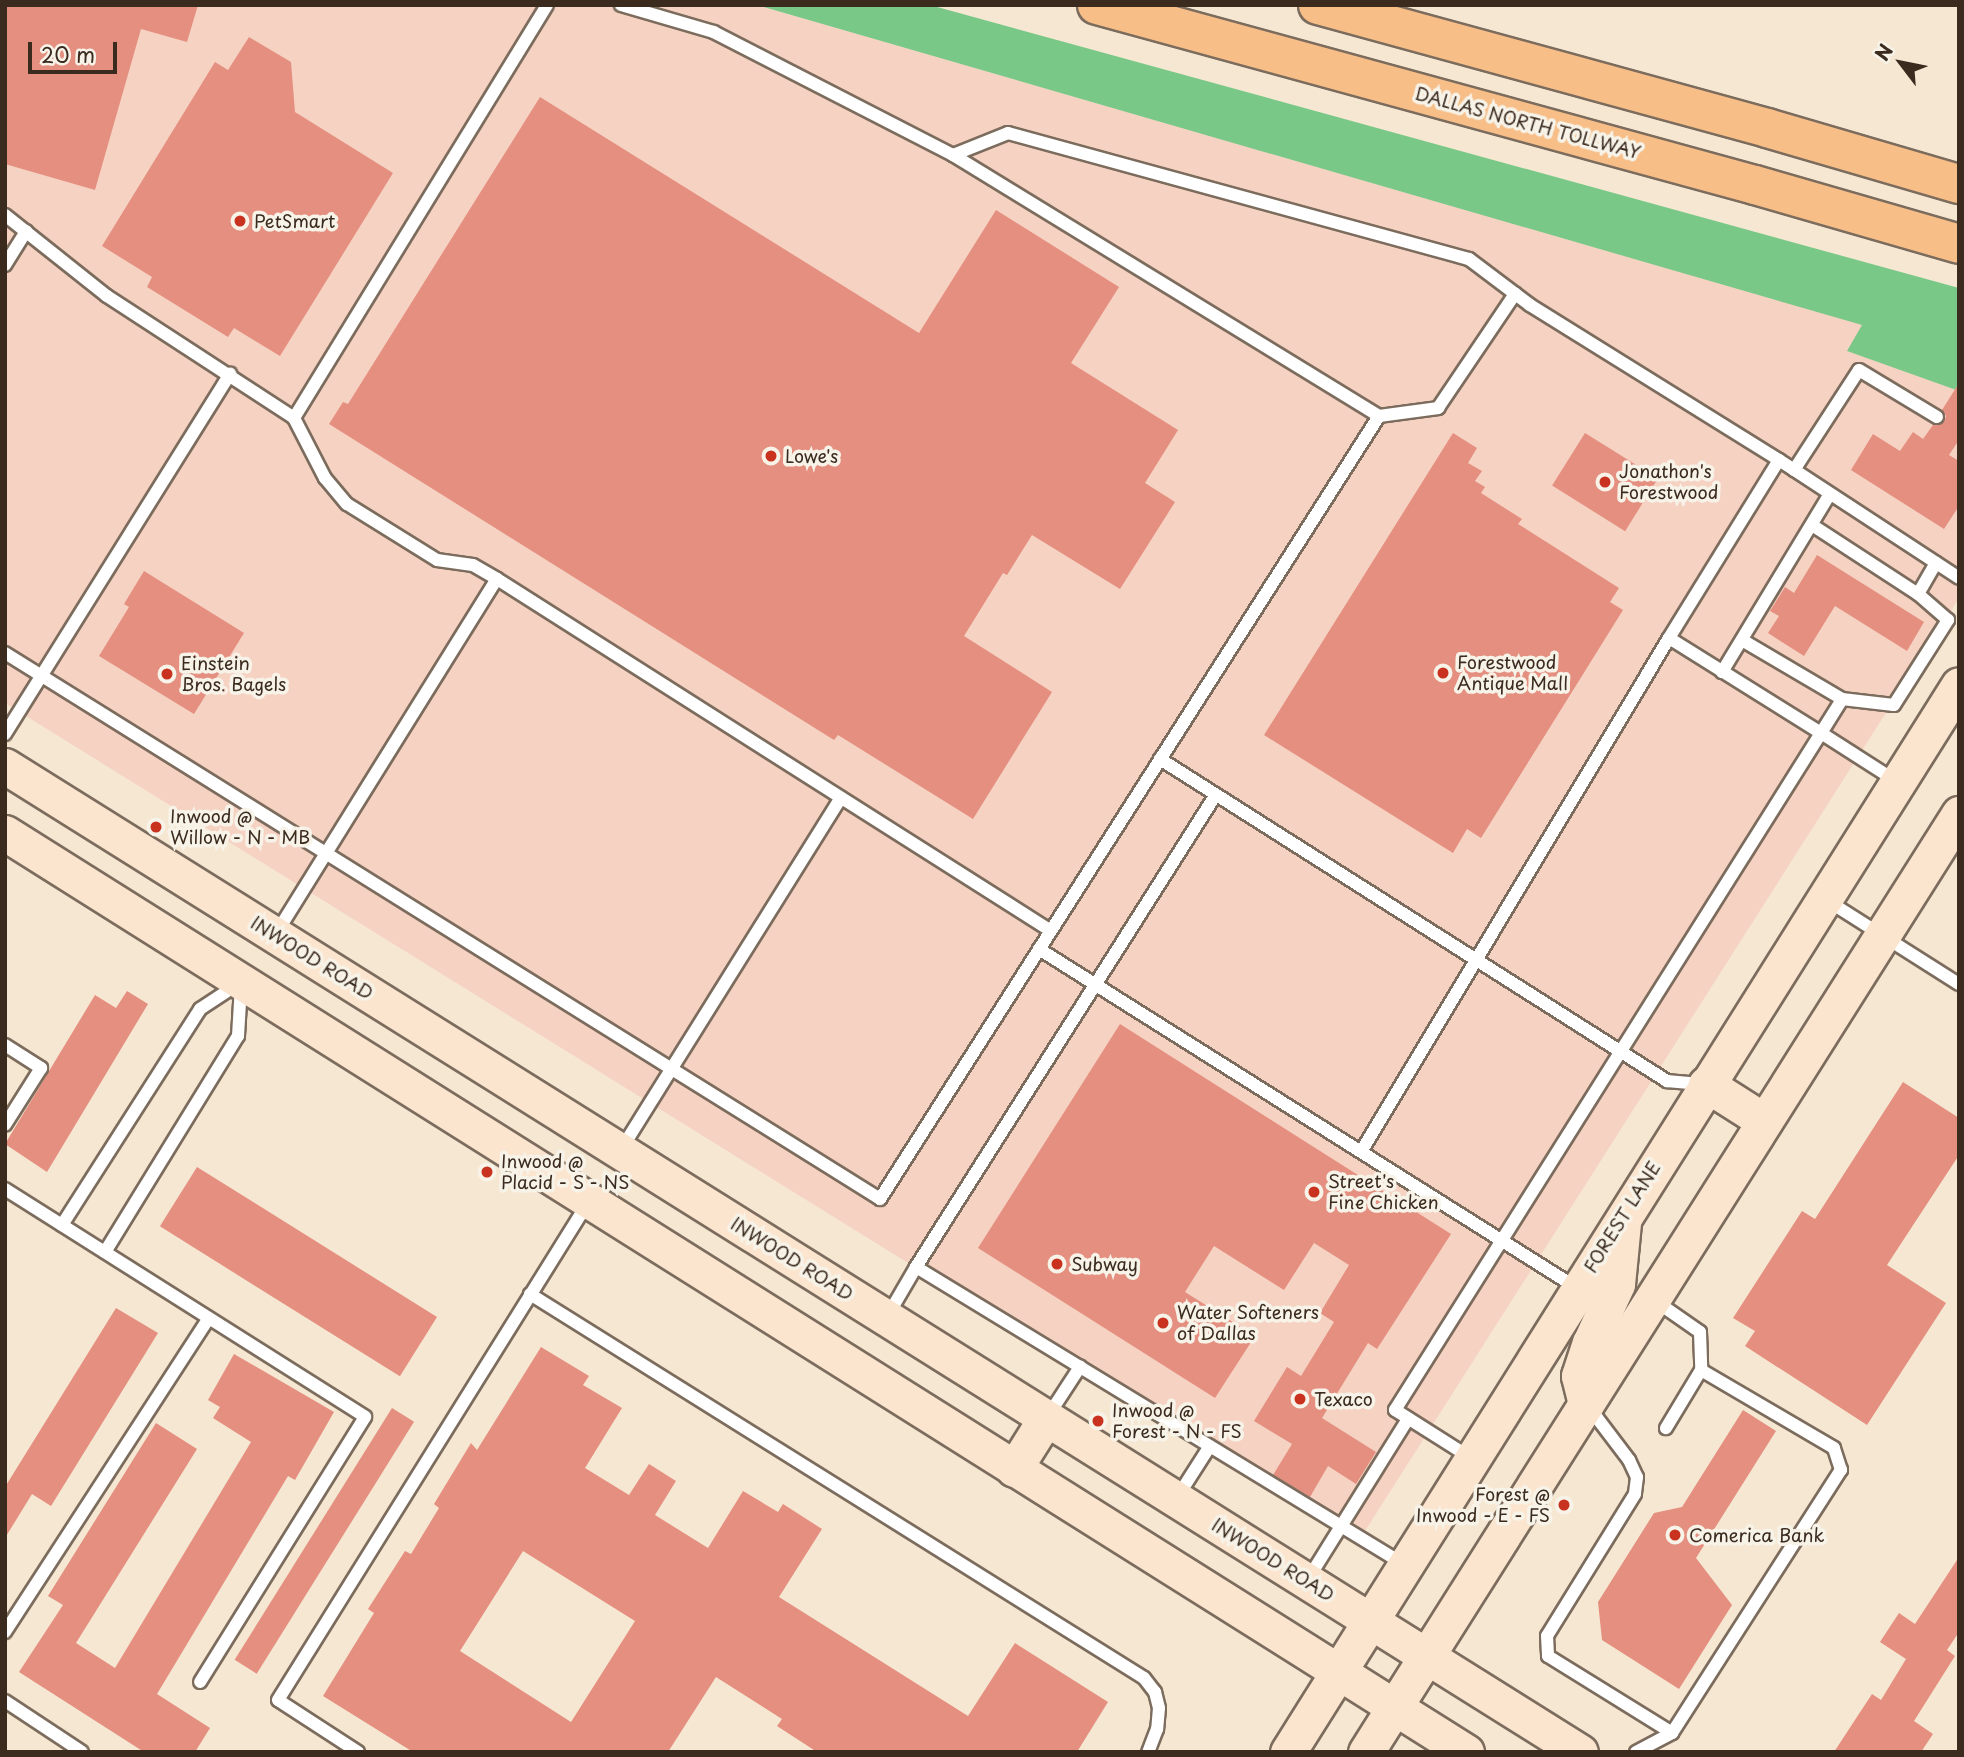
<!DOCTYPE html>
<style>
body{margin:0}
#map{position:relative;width:1964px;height:1757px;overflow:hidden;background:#f6e7d3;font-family:"Playpen Sans",sans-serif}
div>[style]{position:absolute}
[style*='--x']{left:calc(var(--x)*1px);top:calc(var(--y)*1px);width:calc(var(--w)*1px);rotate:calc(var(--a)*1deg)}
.built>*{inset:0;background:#f6d2c3}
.green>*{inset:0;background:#7ac887}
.building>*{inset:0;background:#e48f7f;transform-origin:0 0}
.roads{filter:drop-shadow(2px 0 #7c6c5d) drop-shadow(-2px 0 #7c6c5d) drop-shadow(0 2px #7c6c5d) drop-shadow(0 -2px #7c6c5d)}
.lane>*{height:12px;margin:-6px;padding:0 6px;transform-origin:6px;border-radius:6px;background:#fff}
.secondary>*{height:35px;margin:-17.5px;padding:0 17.5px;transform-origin:17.5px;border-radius:17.5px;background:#fce5cf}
.highway>*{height:38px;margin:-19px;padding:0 19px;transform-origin:19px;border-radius:19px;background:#f7be88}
.dots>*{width:19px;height:19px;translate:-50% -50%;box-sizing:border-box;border:4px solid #f7f3e8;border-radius:50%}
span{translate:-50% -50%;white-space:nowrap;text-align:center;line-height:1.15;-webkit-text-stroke:7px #f7f3e8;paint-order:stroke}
.street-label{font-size:18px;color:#3b2a1e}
.poi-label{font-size:18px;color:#3b2a1e}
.left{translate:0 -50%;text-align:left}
.right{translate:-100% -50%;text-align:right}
.frame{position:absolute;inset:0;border:7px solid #3b2a1e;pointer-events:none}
.north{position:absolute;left:1866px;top:28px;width:70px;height:70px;-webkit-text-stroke:5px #f7f3e8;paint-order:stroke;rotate:302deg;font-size:19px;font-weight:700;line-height:28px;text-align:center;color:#3b2a1e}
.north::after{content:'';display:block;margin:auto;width:24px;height:32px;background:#3b2a1e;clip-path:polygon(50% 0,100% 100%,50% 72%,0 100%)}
.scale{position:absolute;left:28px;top:42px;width:89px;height:32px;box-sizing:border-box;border:4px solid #3b2a1e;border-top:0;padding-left:9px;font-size:21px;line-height:24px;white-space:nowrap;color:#3b2a1e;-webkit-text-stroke:5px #f7f3e8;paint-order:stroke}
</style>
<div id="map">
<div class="built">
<i style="clip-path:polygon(5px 5px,757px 5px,1863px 325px,1848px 351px,1959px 391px,1959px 598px,1358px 1542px,5px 703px)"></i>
</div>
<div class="green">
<i style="clip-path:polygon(757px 5px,930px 5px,1959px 288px,1959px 391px,1847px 351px,1862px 325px)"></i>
</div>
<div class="building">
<i style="clip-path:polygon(5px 5px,198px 5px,187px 42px,141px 29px,95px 190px,5px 164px)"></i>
<i style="clip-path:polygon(249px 37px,291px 62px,295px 112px,393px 173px,280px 356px,234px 328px,228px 337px,147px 287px,152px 277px,102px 246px,215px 62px,228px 70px)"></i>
<i style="clip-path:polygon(540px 97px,919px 333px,996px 210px,1119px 287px,1071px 363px,1178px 430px,1145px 483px,1175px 502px,1120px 589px,1032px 535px,1007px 575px,1003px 573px,964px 636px,1052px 692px,973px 819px,838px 735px,834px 740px,329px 424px,343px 402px,348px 404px)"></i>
<i style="clip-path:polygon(1959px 383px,1959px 440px,1949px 455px,1959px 461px,1959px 506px,1944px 529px,1851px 470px,1873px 434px,1900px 451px,1913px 432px,1923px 439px,1933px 425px,1944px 422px,1946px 416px,1942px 410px)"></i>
<i style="clip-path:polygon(1453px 433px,1477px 448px,1468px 463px,1482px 471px,1475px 481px,1485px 487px,1481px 493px,1522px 519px,1518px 524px,1619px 588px,1610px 602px,1623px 610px,1481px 838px,1467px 829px,1453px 853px,1264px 735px)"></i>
<i style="left:1585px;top:433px;width:86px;height:62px;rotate:32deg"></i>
<i style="clip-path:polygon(1817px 555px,1924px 622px,1907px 651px,1835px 606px,1804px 656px,1768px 633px,1779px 616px,1770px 611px,1785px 587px,1794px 593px)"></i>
<i style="clip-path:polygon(144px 571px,244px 633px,194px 714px,99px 656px,129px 607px,124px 604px)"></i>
<i style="clip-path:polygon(127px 991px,148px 1004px,47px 1172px,5px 1144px,95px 995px,116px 1008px)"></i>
<i style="clip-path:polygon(1120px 1024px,1451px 1234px,1377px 1349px,1368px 1343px,1322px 1418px,1376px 1452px,1356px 1484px,1328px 1466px,1310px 1497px,1273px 1475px,1292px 1444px,1254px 1421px,1287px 1367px,1301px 1376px,1334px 1322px,1320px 1313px,1349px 1265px,1314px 1243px,1284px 1290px,1214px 1246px,1185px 1292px,1255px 1336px,1215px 1398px,978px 1248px)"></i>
<i style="clip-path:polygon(1903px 1082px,1959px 1118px,1959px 1155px,1887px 1265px,1946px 1303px,1867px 1425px,1745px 1346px,1755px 1331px,1733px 1318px,1802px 1211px,1815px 1219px)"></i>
<i style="left:197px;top:1167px;width:283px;height:70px;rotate:32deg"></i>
<i style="clip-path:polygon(116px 1308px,158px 1333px,51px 1506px,32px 1494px,5px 1538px,5px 1487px)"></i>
<i style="clip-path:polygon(evenodd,541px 1347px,589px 1376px,583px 1385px,622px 1408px,585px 1468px,629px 1495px,649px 1464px,676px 1481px,655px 1515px,708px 1548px,743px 1491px,778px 1512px,783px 1504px,822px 1529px,779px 1597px,968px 1716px,1015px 1643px,1108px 1702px,1077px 1752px,817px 1752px,777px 1726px,782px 1719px,716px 1677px,668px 1752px,413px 1752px,323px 1696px,374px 1613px,368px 1609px,405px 1551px,411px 1554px,439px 1508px,434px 1504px,471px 1443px,477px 1450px,541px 1347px,523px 1551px,635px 1621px,571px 1722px,460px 1651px,523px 1551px)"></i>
<i style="clip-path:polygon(234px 1354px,334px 1412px,295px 1480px,288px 1476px,157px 1694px,210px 1728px,195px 1752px,144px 1752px,19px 1672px,63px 1605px,48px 1596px,156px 1423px,197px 1449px,76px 1643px,115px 1668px,251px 1442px,213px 1418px,220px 1407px,208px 1400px)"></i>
<i style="left:392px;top:1408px;width:26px;height:297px;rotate:32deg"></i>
<i style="clip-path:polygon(1743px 1410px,1776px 1431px,1696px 1558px,1732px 1605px,1679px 1689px,1602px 1640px,1598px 1602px,1654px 1513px,1682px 1507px)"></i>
<i style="clip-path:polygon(1959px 1557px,1959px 1632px,1947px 1650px,1955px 1656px,1914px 1721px,1933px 1734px,1921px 1752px,1834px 1752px,1872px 1694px,1881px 1700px,1906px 1659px,1880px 1642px,1899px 1613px,1915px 1624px)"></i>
</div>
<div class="roads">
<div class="lane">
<i style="--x:953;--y:155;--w:59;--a:-21.8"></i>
<i style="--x:1008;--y:133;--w:478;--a:15.3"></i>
<i style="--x:1469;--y:259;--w:76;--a:37"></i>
<i style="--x:1530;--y:305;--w:293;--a:31.9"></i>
<i style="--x:1779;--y:460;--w:215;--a:33.2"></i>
<i style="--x:5;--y:215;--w:130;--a:38.5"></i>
<i style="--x:107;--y:296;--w:223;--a:33.1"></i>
<i style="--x:294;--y:418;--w:68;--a:62.7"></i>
<i style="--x:325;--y:478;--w:34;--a:50"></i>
<i style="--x:347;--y:504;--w:106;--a:31.9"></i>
<i style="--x:437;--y:560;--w:36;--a:8"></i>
<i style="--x:473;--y:565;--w:28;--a:30"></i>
<i style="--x:497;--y:579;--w:656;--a:32.43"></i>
<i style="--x:5;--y:265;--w:40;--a:-58"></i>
<i style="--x:1379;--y:416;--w:60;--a:-7.7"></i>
<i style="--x:1438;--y:408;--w:138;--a:-56"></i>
<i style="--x:294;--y:418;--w:484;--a:-58.5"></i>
<i style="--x:1794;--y:470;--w:119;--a:-57"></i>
<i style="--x:1859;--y:370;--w:91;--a:31.1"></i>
<i style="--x:1812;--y:525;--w:126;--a:33.1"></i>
<i style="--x:1918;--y:594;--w:36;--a:-60"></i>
<i style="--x:1669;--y:638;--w:179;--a:32"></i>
<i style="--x:1821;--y:733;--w:40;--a:-58"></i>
<i style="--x:1842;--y:699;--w:52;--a:6.6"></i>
<i style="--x:1894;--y:705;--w:101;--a:-57.6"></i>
<i style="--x:1948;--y:620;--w:40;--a:-139"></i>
<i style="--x:1742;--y:640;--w:116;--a:30.5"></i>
<i style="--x:5;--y:653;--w:1031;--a:31.96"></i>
<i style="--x:880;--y:1199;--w:928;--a:-57.49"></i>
<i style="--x:1379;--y:416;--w:500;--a:-148.5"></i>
<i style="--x:953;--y:155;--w:269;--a:-152.8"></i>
<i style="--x:714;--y:32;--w:97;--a:-163.8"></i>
<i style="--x:1722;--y:672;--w:208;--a:-58.8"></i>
<i style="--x:5;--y:734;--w:425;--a:-58"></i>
<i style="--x:1160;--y:759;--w:601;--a:32.42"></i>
<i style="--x:1667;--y:1081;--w:36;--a:5"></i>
<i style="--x:1215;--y:796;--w:558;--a:122.41"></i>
<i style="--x:916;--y:1267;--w:573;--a:31.36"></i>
<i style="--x:1828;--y:901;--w:155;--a:32.4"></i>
<i style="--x:277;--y:932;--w:416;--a:-58.1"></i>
<i style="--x:1039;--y:949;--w:636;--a:32.22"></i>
<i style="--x:5;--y:1045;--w:43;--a:32.6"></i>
<i style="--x:41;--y:1068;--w:67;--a:122.3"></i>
<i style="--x:622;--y:1148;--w:413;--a:-58"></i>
<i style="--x:1361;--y:1152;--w:599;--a:-59.07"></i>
<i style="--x:1669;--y:638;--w:209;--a:-58.3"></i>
<i style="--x:5;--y:1189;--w:426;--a:32.3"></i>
<i style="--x:365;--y:1417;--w:312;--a:121.9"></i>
<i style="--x:62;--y:1225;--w:256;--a:-57.4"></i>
<i style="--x:200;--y:1009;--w:45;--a:-33.3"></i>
<i style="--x:105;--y:1252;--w:254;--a:-58.4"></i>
<i style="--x:238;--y:1036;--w:50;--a:-86.6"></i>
<i style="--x:530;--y:1294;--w:724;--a:32.02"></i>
<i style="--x:1144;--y:1678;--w:18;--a:52"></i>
<i style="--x:1155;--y:1692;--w:16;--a:76"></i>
<i style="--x:1159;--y:1708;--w:21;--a:95"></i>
<i style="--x:1157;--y:1729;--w:25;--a:111"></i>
<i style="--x:1654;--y:1300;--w:56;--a:34.8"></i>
<i style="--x:1700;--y:1332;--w:38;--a:88"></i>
<i style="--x:888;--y:1315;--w:56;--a:-59.7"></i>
<i style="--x:1588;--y:1406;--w:68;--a:52.8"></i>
<i style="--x:1629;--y:1460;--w:19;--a:65"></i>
<i style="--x:1637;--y:1477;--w:17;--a:97"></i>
<i style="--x:1635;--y:1494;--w:167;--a:121.8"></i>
<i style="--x:1547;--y:1636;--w:20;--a:87"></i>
<i style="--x:1548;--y:1656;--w:146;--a:31.8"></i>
<i style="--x:1048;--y:1416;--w:59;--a:-56.9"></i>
<i style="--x:1471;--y:1458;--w:90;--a:-147.7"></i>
<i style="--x:1395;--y:1410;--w:201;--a:-57.8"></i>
<i style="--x:1502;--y:1240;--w:599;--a:-57.82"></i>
<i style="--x:1821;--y:733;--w:89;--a:32.6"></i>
<i style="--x:1178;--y:1496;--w:59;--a:-57.4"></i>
<i style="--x:1308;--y:1579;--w:189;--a:-58"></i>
<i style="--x:5;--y:1632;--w:374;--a:-57"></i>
<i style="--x:5;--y:1701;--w:92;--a:33.5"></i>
<i style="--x:358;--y:1752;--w:95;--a:-147"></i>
<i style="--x:278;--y:1700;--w:588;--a:-58.07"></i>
<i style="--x:1636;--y:1752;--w:41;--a:-27.8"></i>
<i style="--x:1672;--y:1733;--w:313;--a:-57.3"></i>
<i style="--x:1841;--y:1470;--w:23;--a:-108"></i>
<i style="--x:1834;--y:1448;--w:154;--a:-149.6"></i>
<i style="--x:1701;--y:1370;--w:68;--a:121.1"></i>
</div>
<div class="secondary">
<i style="--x:5;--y:766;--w:1858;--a:32.05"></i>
<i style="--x:5;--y:833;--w:1726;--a:32.17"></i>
<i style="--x:1706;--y:1084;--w:69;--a:32.5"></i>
<i style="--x:1586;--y:1404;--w:29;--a:-104"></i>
<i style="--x:1579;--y:1376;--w:35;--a:-72"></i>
<i style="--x:1590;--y:1343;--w:65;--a:-65.4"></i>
<i style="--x:1617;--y:1284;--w:61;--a:-84.4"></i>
<i style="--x:1014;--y:1469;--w:60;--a:-57.9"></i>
<i style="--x:1288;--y:1752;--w:1260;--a:-57.84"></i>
<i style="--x:1366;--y:1752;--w:1110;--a:-57.7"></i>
</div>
<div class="highway">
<i style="--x:1097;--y:5;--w:682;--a:15.3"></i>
<i style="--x:1755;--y:185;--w:212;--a:16.1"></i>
<i style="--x:1318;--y:5;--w:466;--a:15.3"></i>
<i style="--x:1767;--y:128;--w:200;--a:16.3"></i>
</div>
</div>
<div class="dots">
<i style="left:240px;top:221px;background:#c8321e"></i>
<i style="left:771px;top:456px;background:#c8321e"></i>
<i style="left:1605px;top:482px;background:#c8321e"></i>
<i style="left:1443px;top:673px;background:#c8321e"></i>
<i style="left:167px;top:674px;background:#c8321e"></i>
<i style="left:156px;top:827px;background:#c8321e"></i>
<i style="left:487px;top:1172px;background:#c8321e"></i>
<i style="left:1314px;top:1192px;background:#c8321e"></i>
<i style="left:1057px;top:1264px;background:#c8321e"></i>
<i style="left:1163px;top:1323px;background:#c8321e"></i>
<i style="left:1300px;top:1399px;background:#c8321e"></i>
<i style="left:1098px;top:1421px;background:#c8321e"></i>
<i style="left:1564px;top:1505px;background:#c8321e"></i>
<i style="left:1675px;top:1535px;background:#c8321e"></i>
</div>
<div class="street-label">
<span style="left:1528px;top:123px;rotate:15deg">DALLAS NORTH TOLLWAY</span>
<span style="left:312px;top:958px;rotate:32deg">INWOOD ROAD</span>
<span style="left:1622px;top:1217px;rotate:-58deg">FOREST LANE</span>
<span style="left:792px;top:1259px;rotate:32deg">INWOOD ROAD</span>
<span style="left:1273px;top:1560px;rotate:32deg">INWOOD ROAD</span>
</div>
<div class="poi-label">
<span class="left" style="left:254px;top:221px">PetSmart</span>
<span class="left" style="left:785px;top:456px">Lowe's</span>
<span class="left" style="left:1619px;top:482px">Jonathon's<br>Forestwood</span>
<span class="left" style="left:1457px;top:673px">Forestwood<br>Antique Mall</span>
<span class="left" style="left:181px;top:674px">Einstein<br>Bros. Bagels</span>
<span class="left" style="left:170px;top:827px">Inwood @<br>Willow - N - MB</span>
<span class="left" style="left:501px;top:1172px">Inwood @<br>Placid - S - NS</span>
<span class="left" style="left:1328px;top:1192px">Street's<br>Fine Chicken</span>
<span class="left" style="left:1071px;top:1264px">Subway</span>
<span class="left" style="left:1177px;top:1323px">Water Softeners<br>of Dallas</span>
<span class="left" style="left:1314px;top:1399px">Texaco</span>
<span class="left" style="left:1112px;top:1421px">Inwood @<br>Forest - N - FS</span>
<span class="right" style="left:1550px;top:1505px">Forest @<br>Inwood - E - FS</span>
<span class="left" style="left:1689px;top:1535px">Comerica Bank</span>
</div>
<div class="frame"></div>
<div class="north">N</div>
<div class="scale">20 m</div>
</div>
